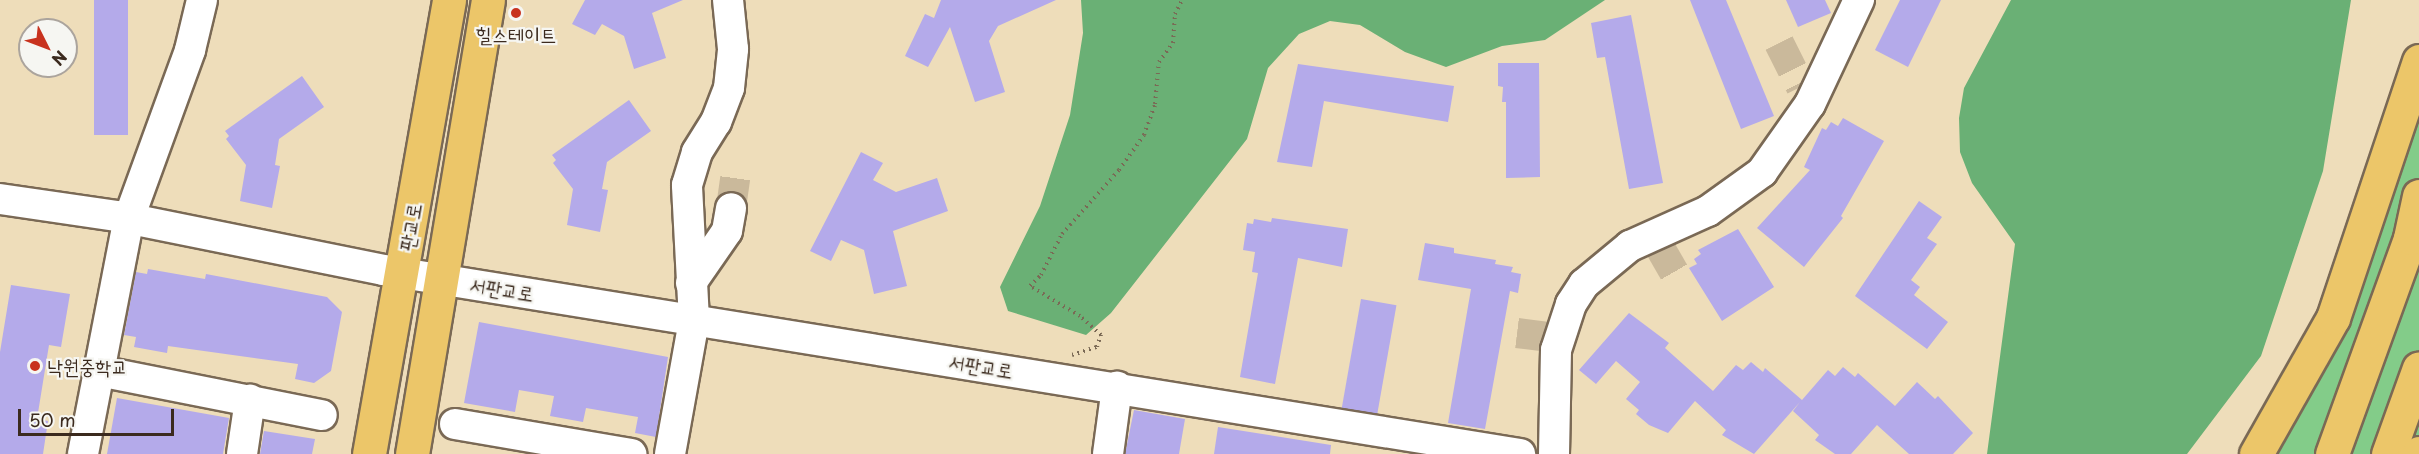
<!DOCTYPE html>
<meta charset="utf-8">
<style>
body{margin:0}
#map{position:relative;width:2419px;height:454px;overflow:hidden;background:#eeddba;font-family:"Playpen Sans","Poor Story",sans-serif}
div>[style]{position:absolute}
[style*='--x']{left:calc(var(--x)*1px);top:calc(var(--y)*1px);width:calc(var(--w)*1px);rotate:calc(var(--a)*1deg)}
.green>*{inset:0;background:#83cc89}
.forest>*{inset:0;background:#6ab075}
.building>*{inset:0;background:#b4aaea;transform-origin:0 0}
.minor-tunnel>*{height:30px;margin-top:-15px;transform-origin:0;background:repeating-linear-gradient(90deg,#cab99b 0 30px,transparent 0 45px)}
.path>*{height:4px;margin-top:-2px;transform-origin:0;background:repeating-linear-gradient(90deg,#7a6955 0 1.5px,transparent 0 6px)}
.roads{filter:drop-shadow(2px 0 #7a6955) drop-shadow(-2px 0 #7a6955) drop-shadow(0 2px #7a6955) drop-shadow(0 -2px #7a6955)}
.minor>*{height:30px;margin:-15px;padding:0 15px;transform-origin:15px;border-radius:15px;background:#fff}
.major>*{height:33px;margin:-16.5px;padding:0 16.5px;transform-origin:16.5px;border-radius:16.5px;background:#ecc669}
.highway>*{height:33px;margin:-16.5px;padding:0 16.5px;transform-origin:16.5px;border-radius:16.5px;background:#ecc669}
.dots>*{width:16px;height:16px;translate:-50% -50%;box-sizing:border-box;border:3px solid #f6f6f2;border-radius:50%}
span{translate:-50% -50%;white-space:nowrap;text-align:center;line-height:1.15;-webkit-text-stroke:4.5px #f6f6f2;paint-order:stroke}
.poi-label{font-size:20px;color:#3b2a1e}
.left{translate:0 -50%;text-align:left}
.street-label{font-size:20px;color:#3b2a1e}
.north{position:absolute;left:18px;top:18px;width:60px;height:60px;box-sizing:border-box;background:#f6f6f2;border:2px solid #aba49d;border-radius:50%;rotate:132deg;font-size:16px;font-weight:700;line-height:24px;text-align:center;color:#3b2a1e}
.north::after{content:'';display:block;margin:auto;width:21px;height:27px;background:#c8321e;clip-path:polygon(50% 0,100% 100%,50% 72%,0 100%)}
.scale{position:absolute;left:18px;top:409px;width:156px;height:27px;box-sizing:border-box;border:3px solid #3b2a1e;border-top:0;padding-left:8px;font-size:18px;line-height:21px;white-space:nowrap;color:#3b2a1e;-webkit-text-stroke:4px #f6f6f2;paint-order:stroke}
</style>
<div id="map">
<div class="green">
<i style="clip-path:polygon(2419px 61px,2419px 454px,2256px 454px,2333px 318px)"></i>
</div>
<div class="forest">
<i style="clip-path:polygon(1081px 0,1605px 0,1545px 40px,1502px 46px,1446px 67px,1405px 52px,1360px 25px,1330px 21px,1299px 34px,1268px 68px,1247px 139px,1111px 313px,1086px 335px,1008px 311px,1000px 287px,1040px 206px,1070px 115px,1083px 33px)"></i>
<i style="clip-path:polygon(2011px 0,2351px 0,2323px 171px,2261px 356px,2187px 454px,1987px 454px,2015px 244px,1972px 183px,1960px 152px,1959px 118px,1964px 88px)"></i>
</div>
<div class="building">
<i style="left:94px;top:0;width:34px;height:135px"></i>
<i style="clip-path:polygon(585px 0,683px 0,652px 13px,666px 58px,634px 69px,624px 36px,602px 24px,595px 35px,572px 24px)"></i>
<i style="clip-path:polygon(941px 0,1056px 0,998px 26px,989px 41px,1005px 92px,975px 102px,950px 27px,928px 67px,905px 56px,925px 14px,934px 18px)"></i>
<i style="clip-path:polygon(1690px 0,1726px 0,1774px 116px,1741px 129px)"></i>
<i style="clip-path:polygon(1786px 0,1825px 0,1831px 13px,1798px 27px)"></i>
<i style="clip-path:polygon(1900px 0,1941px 0,1908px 67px,1875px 50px)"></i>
<i style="clip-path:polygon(1631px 15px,1663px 183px,1629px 189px,1605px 57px,1597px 58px,1591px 23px)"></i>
<i style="clip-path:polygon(1498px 63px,1539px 63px,1540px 177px,1506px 178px,1506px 102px,1502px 102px,1503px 87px,1498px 86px)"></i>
<i style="clip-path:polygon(1298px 64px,1454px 86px,1448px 122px,1324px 101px,1312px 167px,1277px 162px)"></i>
<i style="clip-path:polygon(302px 76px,324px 107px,279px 139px,275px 165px,280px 166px,272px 208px,240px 201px,246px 165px,226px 139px,229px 136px,225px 131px)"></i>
<i style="clip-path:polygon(629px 100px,651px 131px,607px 162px,602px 189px,608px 190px,600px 232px,567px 225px,573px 189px,553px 163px,556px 160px,552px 155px)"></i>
<i style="clip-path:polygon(1843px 118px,1884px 141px,1841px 216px,1843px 218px,1804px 267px,1757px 228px,1810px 170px,1804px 167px,1822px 128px,1826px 130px,1831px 122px,1838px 126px)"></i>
<i style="clip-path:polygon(861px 152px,883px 163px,873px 180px,896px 192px,937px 178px,948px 211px,893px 231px,907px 286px,874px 294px,864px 250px,841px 240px,831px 261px,810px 251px)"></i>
<i style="clip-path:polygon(1919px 201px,1942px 217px,1927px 238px,1937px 244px,1911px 280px,1920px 287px,1914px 295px,1948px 322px,1927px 349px,1855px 296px)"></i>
<i style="clip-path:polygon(1272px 218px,1348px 229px,1342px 267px,1298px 258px,1275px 384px,1240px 377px,1258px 273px,1252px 272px,1255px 252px,1243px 250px,1247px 223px,1253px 224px,1254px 219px,1271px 222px)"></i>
<i style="clip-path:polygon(1738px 229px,1774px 287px,1722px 321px,1689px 268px,1697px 264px,1694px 259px,1701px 254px,1698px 250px)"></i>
<i style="clip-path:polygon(1425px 243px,1454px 248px,1454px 253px,1496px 260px,1495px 264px,1513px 267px,1511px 272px,1521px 274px,1518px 293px,1510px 291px,1485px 429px,1448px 423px,1471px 289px,1418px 280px)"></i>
<i style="clip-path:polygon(148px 269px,205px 279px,206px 274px,327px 297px,342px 312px,331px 371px,314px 383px,295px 379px,298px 364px,168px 346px,167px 353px,134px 347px,136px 337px,124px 335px,136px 272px,147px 274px)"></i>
<i style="clip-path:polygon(11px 285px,70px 294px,61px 347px,49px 345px,37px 419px,48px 421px,43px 454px,0 454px,0 352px)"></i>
<i style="left:1361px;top:299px;width:36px;height:111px;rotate:10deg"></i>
<i style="clip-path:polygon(1629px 313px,1669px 343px,1665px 348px,1713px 391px,1736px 365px,1743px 370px,1751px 362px,1763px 372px,1765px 368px,1802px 400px,1828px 370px,1835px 376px,1843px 367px,1855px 377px,1858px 373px,1895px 406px,1917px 382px,1935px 399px,1938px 396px,1973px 433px,1953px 454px,1909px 454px,1877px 425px,1851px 454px,1835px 454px,1815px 440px,1819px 435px,1793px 411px,1800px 402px,1754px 454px,1722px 435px,1726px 430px,1695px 401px,1668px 433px,1649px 425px,1636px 414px,1639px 410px,1626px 399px,1640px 382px,1616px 361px,1596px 384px,1579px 370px)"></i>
<i style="clip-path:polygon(479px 322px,668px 357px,656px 437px,635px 433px,638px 417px,586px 408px,583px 422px,550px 416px,554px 396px,519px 390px,515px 412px,464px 403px)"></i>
<i style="clip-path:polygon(117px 398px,229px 418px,223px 454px,107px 454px)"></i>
<i style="clip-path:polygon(1134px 410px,1185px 419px,1179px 454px,1125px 454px)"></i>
<i style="clip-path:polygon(1218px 427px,1331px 445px,1330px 454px,1214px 454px)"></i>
<i style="clip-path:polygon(264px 431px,315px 439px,312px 454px,260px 454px)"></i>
</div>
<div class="minor-tunnel">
<i style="--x:1779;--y:43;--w:49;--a:63.4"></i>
<i style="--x:731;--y:208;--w:35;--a:-82"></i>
<i style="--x:1659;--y:246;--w:38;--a:60"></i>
<i style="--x:1517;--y:333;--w:31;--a:7"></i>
</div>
<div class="path">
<i style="--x:1072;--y:355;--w:26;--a:-18"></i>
<i style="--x:1097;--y:347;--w:13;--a:-72"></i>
<i style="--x:1101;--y:335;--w:28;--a:-138"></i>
<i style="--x:1080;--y:316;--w:58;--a:-149"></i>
<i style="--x:1030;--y:286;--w:16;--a:-45"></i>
<i style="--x:1041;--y:275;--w:46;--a:-62.9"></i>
<i style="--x:1062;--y:234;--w:86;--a:-48.3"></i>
<i style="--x:1119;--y:170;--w:43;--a:-54.5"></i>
<i style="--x:1144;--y:135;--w:33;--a:-70"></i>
<i style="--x:1155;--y:104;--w:42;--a:-84.6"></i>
<i style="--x:1159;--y:62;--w:24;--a:-54"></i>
<i style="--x:1173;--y:43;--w:29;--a:-86"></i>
<i style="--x:1175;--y:14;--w:16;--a:-63"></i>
</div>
<div class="roads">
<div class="minor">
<i style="--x:0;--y:199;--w:117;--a:8.3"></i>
<i style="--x:116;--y:216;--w:272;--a:11.4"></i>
<i style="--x:383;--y:270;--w:1152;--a:9.19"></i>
<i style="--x:691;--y:283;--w:63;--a:-55.3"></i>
<i style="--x:727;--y:231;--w:23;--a:-80"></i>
<i style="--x:99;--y:371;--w:227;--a:11.2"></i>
<i style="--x:455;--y:424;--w:179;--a:9.7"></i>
<i style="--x:83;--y:454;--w:240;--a:-79"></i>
<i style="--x:129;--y:218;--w:179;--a:-70"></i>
<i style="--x:190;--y:50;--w:51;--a:-76.5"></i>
<i style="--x:242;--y:454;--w:55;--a:-81.6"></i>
<i style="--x:670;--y:454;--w:136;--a:-79.8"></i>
<i style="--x:694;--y:320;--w:135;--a:-93"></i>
<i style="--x:687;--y:185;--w:34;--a:-73"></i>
<i style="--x:697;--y:152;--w:36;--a:-58"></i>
<i style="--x:716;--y:122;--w:36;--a:-69"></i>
<i style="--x:729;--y:88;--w:39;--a:-84"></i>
<i style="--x:733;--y:49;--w:49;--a:-95.8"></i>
<i style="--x:1108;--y:454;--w:68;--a:-82.3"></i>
<i style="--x:1554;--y:454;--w:104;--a:-88.9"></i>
<i style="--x:1556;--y:350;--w:48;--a:-71.9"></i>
<i style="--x:1571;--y:304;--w:24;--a:-57"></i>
<i style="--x:1584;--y:284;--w:60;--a:-39.6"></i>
<i style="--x:1630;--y:246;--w:85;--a:-24.2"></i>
<i style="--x:1708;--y:211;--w:67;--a:-35.8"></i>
<i style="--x:1762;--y:172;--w:83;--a:-54.8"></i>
<i style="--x:1810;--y:104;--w:115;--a:-64.8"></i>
</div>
<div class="major">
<i style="--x:369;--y:454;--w:461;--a:-80"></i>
<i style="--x:412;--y:454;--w:460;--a:-80.5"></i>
</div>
<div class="highway">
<i style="--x:2256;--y:454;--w:156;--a:-60.5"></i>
<i style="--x:2333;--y:318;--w:271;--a:-71.5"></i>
<i style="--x:2332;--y:454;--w:230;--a:-70.1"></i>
<i style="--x:2410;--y:238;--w:43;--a:-77.9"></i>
<i style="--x:2388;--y:454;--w:91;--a:-70.2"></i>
<i style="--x:2419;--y:454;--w:1;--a:-90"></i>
</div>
</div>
<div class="dots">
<i style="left:516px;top:13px;background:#c8321e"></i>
<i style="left:35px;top:366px;background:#c8321e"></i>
</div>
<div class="poi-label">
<span style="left:516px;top:34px">힐스테이트</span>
<span class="left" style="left:47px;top:366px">낙원중학교</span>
</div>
<div class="street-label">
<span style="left:410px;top:227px;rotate:-80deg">판교로</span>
<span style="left:502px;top:289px;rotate:9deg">서판교로</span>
<span style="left:981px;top:366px;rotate:9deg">서판교로</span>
</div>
<div class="north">N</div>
<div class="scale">50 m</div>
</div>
